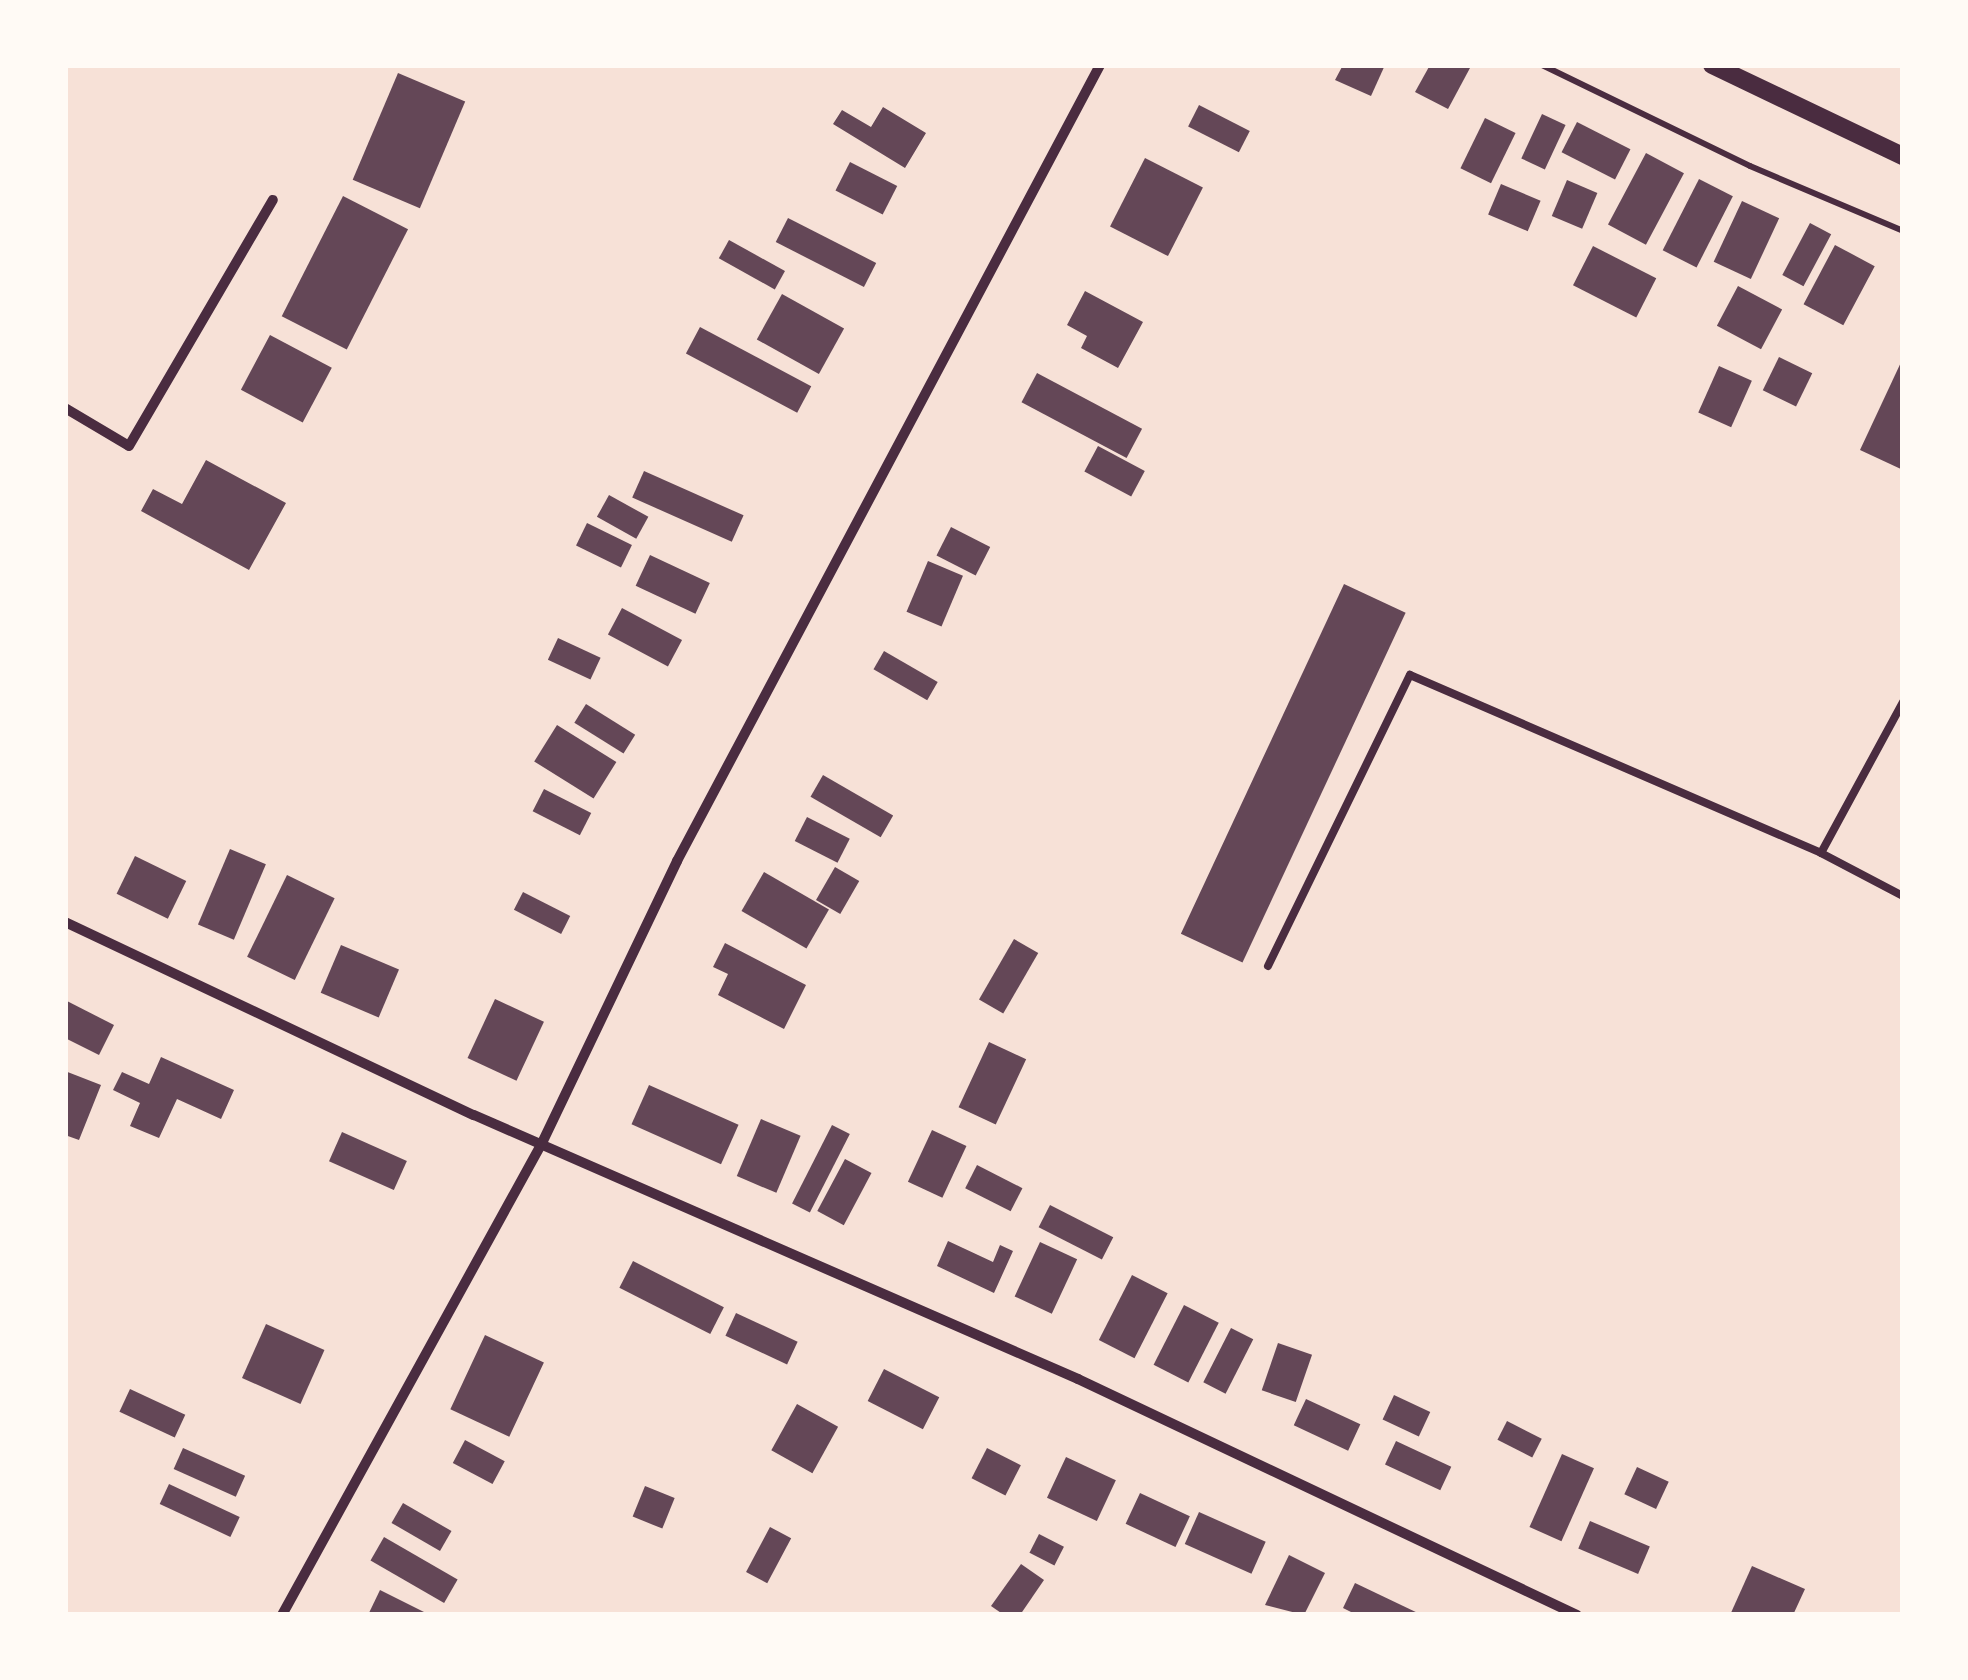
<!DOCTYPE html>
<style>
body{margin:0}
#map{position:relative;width:1968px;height:1680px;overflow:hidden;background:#f7e1d7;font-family:"IBM Plex Sans",sans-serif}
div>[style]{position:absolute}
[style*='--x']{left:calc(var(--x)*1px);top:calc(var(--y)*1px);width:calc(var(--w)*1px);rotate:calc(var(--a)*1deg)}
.building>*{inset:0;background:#644757;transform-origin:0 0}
.path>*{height:6px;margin:-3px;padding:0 3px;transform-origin:3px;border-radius:3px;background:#4a2c40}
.service>*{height:8px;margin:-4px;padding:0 4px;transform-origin:4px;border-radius:4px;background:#4a2c40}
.minor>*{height:10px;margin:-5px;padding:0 5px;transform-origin:5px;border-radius:5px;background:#4a2c40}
.tertiary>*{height:18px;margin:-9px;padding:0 9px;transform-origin:9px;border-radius:9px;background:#4a2c40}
span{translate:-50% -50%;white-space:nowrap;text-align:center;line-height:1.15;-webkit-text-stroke:8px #fffaf5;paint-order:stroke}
.frame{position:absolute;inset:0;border:68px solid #fffaf5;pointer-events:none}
</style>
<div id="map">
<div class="building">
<i style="clip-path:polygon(1343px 65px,1385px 65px,1371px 96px,1335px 80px)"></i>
<i style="clip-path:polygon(1430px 65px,1470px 68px,1448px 109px,1415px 92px)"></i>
<i style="left:398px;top:73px;width:73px;height:116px;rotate:23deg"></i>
<i style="left:1199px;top:105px;width:57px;height:24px;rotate:27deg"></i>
<i style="clip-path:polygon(883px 107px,926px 133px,905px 168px,833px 124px,842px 110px,871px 127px)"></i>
<i style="left:1542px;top:114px;width:26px;height:49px;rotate:25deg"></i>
<i style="left:1485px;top:118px;width:34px;height:56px;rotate:26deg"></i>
<i style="left:1577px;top:122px;width:60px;height:34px;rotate:27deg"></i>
<i style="left:1646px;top:153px;width:43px;height:81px;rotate:28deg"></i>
<i style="left:1145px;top:158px;width:65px;height:77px;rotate:27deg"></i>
<i style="left:850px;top:162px;width:53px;height:32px;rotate:27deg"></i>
<i style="left:1699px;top:179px;width:38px;height:80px;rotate:27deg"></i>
<i style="left:1567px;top:180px;width:33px;height:39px;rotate:23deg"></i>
<i style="left:1501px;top:184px;width:43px;height:33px;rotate:23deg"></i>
<i style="left:343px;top:196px;width:73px;height:135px;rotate:27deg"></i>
<i style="left:1742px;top:201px;width:41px;height:67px;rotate:25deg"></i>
<i style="left:788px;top:218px;width:99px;height:27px;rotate:27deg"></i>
<i style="left:1810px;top:223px;width:24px;height:59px;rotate:28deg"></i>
<i style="left:729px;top:240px;width:64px;height:21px;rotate:29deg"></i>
<i style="left:1835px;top:245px;width:45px;height:67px;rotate:28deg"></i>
<i style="left:1593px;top:246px;width:71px;height:44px;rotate:27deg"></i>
<i style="left:1738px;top:286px;width:50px;height:45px;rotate:28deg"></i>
<i style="clip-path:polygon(1085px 291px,1143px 322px,1118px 368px,1081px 348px,1087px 336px,1067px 325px)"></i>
<i style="left:782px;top:294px;width:71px;height:52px;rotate:29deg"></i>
<i style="left:700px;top:327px;width:126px;height:30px;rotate:28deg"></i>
<i style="left:270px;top:335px;width:70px;height:62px;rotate:28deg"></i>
<i style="left:1779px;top:357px;width:37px;height:37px;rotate:26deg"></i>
<i style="clip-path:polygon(1903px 358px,1903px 470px,1860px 450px)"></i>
<i style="left:1719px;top:366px;width:36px;height:51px;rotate:24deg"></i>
<i style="left:1037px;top:373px;width:119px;height:33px;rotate:28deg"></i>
<i style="left:1098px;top:446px;width:53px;height:29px;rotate:28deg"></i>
<i style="clip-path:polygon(206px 460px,286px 503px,249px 570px,141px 511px,153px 489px,182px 504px)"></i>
<i style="left:644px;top:471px;width:109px;height:29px;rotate:24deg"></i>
<i style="left:609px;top:495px;width:45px;height:25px;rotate:29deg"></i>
<i style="left:587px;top:523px;width:50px;height:25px;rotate:26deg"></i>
<i style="left:951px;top:527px;width:44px;height:32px;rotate:27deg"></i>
<i style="left:650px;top:555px;width:66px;height:34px;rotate:25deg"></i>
<i style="left:928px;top:561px;width:38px;height:55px;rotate:23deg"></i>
<i style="left:1344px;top:584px;width:68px;height:386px;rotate:25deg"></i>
<i style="left:622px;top:608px;width:68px;height:30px;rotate:28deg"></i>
<i style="left:558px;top:638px;width:47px;height:24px;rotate:25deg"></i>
<i style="left:884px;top:651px;width:62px;height:21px;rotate:30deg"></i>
<i style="left:586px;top:704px;width:58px;height:22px;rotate:32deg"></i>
<i style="left:557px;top:725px;width:70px;height:43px;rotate:32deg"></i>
<i style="left:823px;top:775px;width:81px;height:25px;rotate:30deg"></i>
<i style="left:544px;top:789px;width:53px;height:25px;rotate:27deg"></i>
<i style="left:807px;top:817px;width:48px;height:27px;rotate:27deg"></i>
<i style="left:230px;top:849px;width:39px;height:82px;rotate:23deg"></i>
<i style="left:135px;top:856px;width:57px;height:42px;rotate:26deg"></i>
<i style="left:835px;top:867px;width:28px;height:38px;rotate:30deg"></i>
<i style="left:764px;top:872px;width:75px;height:45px;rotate:30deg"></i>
<i style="left:287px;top:875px;width:53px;height:91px;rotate:26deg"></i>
<i style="left:523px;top:892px;width:53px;height:20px;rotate:27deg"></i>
<i style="left:1014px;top:939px;width:28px;height:70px;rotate:30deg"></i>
<i style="clip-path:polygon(725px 943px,806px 985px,784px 1029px,718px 995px,728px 974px,713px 967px)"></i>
<i style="left:341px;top:945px;width:63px;height:52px;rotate:23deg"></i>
<i style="left:495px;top:999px;width:54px;height:65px;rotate:25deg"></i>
<i style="clip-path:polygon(65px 1000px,114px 1025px,99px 1055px,65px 1038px)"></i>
<i style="left:989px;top:1042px;width:41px;height:72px;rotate:25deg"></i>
<i style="clip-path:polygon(161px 1057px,234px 1090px,221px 1119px,177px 1099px,159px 1138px,130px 1126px,140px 1103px,113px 1090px,122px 1072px,149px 1084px)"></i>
<i style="clip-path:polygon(65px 1071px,101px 1085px,79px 1140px,65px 1135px)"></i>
<i style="left:649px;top:1085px;width:98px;height:43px;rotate:24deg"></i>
<i style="left:761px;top:1119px;width:43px;height:62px;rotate:23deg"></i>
<i style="left:832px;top:1125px;width:20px;height:88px;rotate:27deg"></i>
<i style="left:932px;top:1130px;width:38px;height:57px;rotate:25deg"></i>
<i style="left:342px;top:1132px;width:71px;height:32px;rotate:24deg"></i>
<i style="left:845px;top:1159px;width:30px;height:59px;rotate:28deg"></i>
<i style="left:977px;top:1165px;width:51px;height:26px;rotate:27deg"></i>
<i style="left:1050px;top:1205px;width:71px;height:25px;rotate:27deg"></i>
<i style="clip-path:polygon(948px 1241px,993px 1262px,1000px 1245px,1013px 1251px,994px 1293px,937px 1266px)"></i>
<i style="left:1040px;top:1242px;width:41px;height:60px;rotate:25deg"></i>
<i style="left:633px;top:1261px;width:102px;height:30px;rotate:27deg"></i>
<i style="left:1132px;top:1275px;width:40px;height:73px;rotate:27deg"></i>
<i style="left:1184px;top:1305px;width:39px;height:67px;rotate:27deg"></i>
<i style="left:736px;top:1313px;width:68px;height:25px;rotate:25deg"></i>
<i style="left:266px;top:1324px;width:64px;height:59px;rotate:24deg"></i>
<i style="left:1231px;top:1328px;width:25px;height:61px;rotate:27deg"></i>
<i style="left:485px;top:1335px;width:65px;height:82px;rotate:25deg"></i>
<i style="left:1278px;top:1343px;width:36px;height:50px;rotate:19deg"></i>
<i style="left:884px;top:1369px;width:62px;height:36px;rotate:27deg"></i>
<i style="left:130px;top:1389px;width:61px;height:25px;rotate:25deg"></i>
<i style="left:1394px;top:1395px;width:40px;height:27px;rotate:25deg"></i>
<i style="left:1306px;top:1399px;width:60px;height:29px;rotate:25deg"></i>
<i style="left:797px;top:1404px;width:47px;height:53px;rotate:29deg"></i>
<i style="left:1507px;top:1421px;width:39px;height:21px;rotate:27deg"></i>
<i style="left:465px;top:1440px;width:45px;height:26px;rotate:28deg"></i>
<i style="left:1396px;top:1441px;width:61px;height:26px;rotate:25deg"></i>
<i style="left:183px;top:1448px;width:68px;height:23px;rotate:24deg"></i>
<i style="left:987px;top:1448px;width:38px;height:34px;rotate:27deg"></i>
<i style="left:1562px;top:1454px;width:35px;height:80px;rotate:24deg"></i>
<i style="left:1066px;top:1457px;width:55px;height:45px;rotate:25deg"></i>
<i style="left:1637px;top:1467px;width:35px;height:30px;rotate:25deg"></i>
<i style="left:169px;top:1484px;width:78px;height:22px;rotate:25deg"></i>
<i style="left:645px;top:1486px;width:32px;height:33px;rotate:22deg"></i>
<i style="left:1140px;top:1493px;width:55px;height:34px;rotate:25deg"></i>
<i style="left:403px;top:1503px;width:56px;height:23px;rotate:30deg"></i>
<i style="left:1199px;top:1512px;width:73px;height:35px;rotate:24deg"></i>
<i style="left:1590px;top:1521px;width:65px;height:30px;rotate:23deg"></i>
<i style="left:770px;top:1527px;width:24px;height:51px;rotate:28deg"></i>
<i style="left:1039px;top:1534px;width:28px;height:21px;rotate:27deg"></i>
<i style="left:384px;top:1537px;width:85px;height:27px;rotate:30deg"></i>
<i style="clip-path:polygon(1289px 1555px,1325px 1573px,1304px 1615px,1265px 1605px)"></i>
<i style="clip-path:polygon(1021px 1564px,1044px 1580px,1020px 1615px,1004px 1615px,991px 1606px)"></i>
<i style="clip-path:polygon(1752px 1566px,1805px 1589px,1793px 1615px,1730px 1615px)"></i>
<i style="clip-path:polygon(1355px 1583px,1422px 1615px,1357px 1615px,1343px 1608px)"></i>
<i style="clip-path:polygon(380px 1590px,430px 1615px,368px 1615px)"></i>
</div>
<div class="path">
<i style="--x:1542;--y:65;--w:231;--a:25.9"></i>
<i style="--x:1750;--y:166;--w:166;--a:23"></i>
</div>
<div class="service">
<i style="--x:1821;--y:853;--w:172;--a:-61.5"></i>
<i style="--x:1268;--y:966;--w:324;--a:-64"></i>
<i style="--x:1410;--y:675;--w:448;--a:23.4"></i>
<i style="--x:1821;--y:853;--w:93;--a:27.7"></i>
</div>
<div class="minor">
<i style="--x:65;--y:408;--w:74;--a:30.7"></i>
<i style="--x:129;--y:446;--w:285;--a:-59.7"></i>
<i style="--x:65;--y:922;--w:452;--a:25.3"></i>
<i style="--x:474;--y:1115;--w:659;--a:23.61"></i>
<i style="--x:1078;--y:1379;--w:552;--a:25.31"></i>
<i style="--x:282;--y:1615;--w:539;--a:-61.15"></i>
<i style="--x:542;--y:1143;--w:313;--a:-64.4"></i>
<i style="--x:677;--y:861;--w:901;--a:-62.01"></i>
</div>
<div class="tertiary">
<i style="--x:1712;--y:65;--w:212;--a:25.5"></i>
</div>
<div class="frame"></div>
</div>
